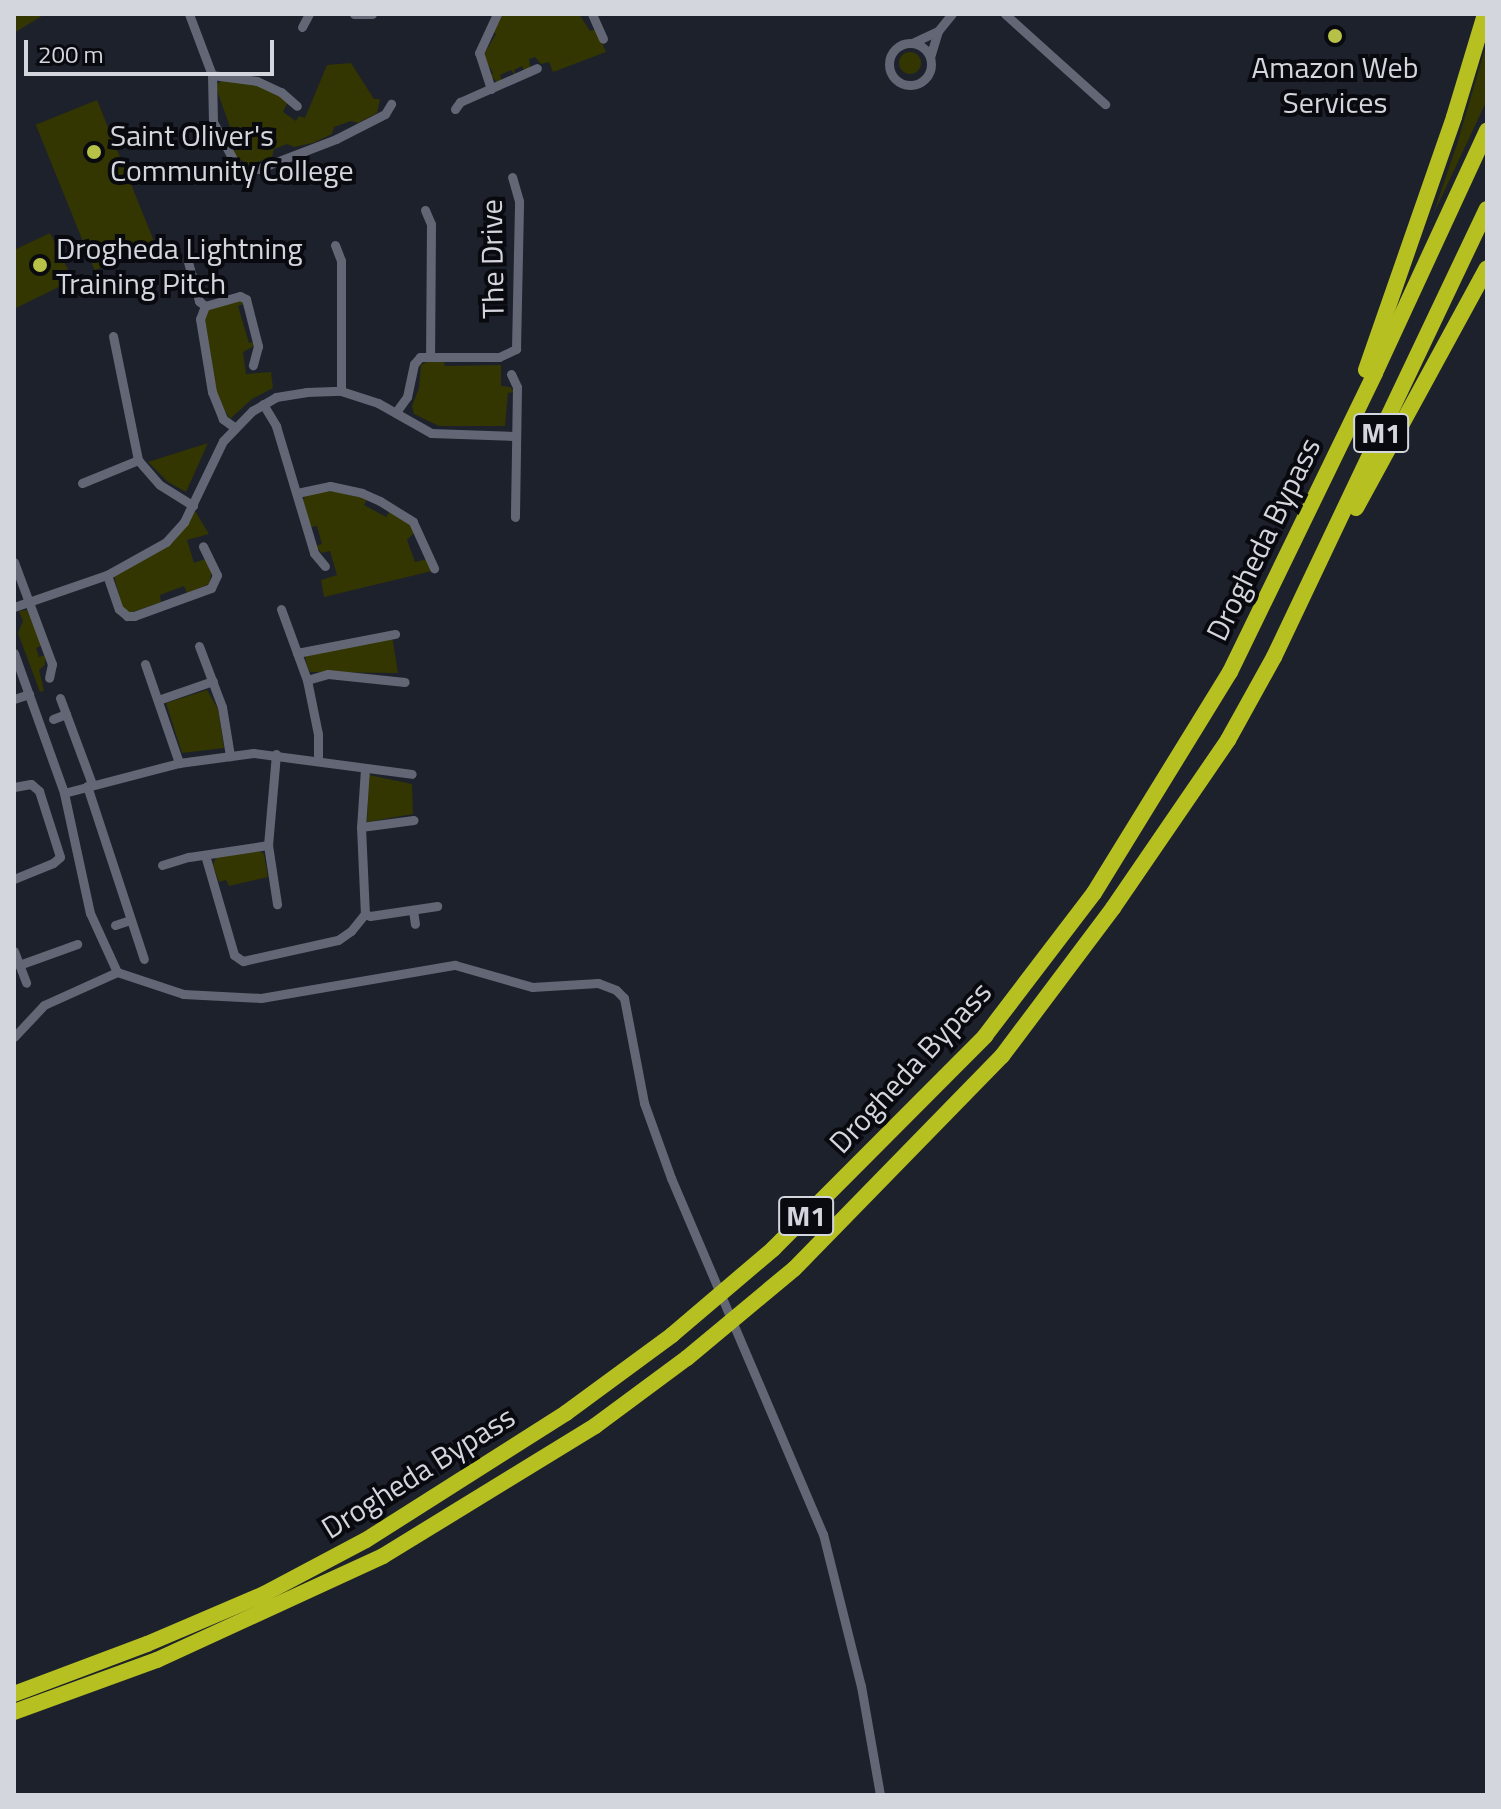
<!DOCTYPE html>
<style>
body{margin:0}
#map{position:relative;width:1501px;height:1809px;overflow:hidden;background:#1d212c;font-family:"Titillium Web",sans-serif}
div>[style]{position:absolute}
[style*='--x']{left:calc(var(--x)*1px);top:calc(var(--y)*1px);width:calc(var(--w)*1px);rotate:calc(var(--a)*1deg)}
.green>*{inset:0;background:#333600;transform-origin:0 0}
.round{border-radius:50%}
.minor>*{height:9px;margin:-4.5px;padding:0 4.5px;transform-origin:4.5px;border-radius:4.5px;background:#636775}
.minor>.ring{margin:-4.5px;padding:0;box-sizing:content-box;background:none;border:9px solid #636775;border-radius:50%}
.motorway>*{height:16px;margin:-8px;padding:0 8px;transform-origin:8px;border-radius:8px;background:#b6c020}
.dots>*{width:22px;height:22px;translate:-50% -50%;box-sizing:border-box;border:4px solid #090a0f;border-radius:50%}
span{translate:-50% -50%;white-space:nowrap;text-align:center;line-height:1.15;-webkit-text-stroke:8px #090a0f;paint-order:stroke}
.shield-label span{padding:2px 6px;background:#090a0f;border:2px solid;border-radius:6px;-webkit-text-stroke-width:0}
.shield-label{font-size:28px;color:#d3d6dd;font-weight:700}
.poi-label{font-size:30px;color:#d3d6dd}
.left{translate:0 -50%;text-align:left}
.street-label{font-size:30px;color:#d3d6dd}
.frame{position:absolute;inset:0;border:16px solid #d3d6dd;pointer-events:none}
.scale{position:absolute;left:24px;top:40px;width:250px;height:36px;box-sizing:border-box;border:4px solid #d3d6dd;border-top:0;padding-left:10px;font-size:24px;line-height:28px;white-space:nowrap;color:#d3d6dd;-webkit-text-stroke:6px #090a0f;paint-order:stroke}
</style>
<div id="map">
<div class="green">
<i style="clip-path:polygon(14px 14px,45px 14px,14px 33px)"></i>
<i style="clip-path:polygon(505px 14px,579px 14px,590px 31px,596px 29px,606px 52px,553px 72px,549px 62px,541px 64px,535px 57px,529px 59px,530px 67px,525px 72px,522px 66px,514px 70px,516px 76px,511px 70px,500px 75px,502px 81px,497px 82px,490px 75px,493px 73px,483px 56px,496px 34px,493px 32px,500px 17px)"></i>
<i style="clip-path:polygon(1487px 42px,1487px 100px,1433px 215px,1458px 141px)"></i>
<i class="round" style="left:899px;top:52px;width:22px;height:22px"></i>
<i style="clip-path:polygon(351px 63px,374px 99px,380px 99px,377px 113px,358px 123px,351px 121px,334px 127px,332px 134px,313px 143px,294px 147px,287px 144px,274px 149px,272px 157px,248px 165px,235px 155px,229px 143px,235px 141px,215px 85px,223px 80px,255px 84px,288px 101px,283px 112px,296px 121px,299px 116px,305px 118px,327px 65px)"></i>
<i style="left:97px;top:100px;width:157px;height:66px;rotate:68deg"></i>
<i style="clip-path:polygon(50px 233px,73px 280px,14px 309px,14px 250px)"></i>
<i style="clip-path:polygon(239px 300px,244px 304px,238px 306px,249px 343px,254px 342px,254px 346px,243px 352px,246px 374px,271px 372px,273px 388px,252px 399px,230px 419px,216px 396px,203px 321px,206px 310px)"></i>
<i style="clip-path:polygon(428px 361px,444px 362px,445px 366px,501px 365px,501px 386px,510px 387px,514px 392px,508px 393px,505px 426px,439px 426px,414px 414px,412px 406px,419px 388px,421px 365px)"></i>
<i style="clip-path:polygon(208px 443px,186px 492px,168px 482px,148px 462px)"></i>
<i style="clip-path:polygon(332px 491px,367px 499px,364px 505px,386px 517px,390px 511px,407px 522px,415px 532px,407px 540px,415px 562px,427px 559px,432px 571px,324px 597px,321px 580px,337px 575px,330px 551px,322px 553px,315px 546px,322px 544px,317px 526px,311px 527px,303px 500px,307px 494px)"></i>
<i style="clip-path:polygon(195px 511px,209px 534px,187px 540px,194px 563px,205px 559px,212px 572px,209px 584px,187px 593px,184px 586px,160px 595px,161px 602px,130px 613px,122px 608px,114px 576px,174px 541px)"></i>
<i style="clip-path:polygon(27px 610px,42px 645px,36px 648px,39px 657px,45px 655px,45px 665px,39px 670px,44px 691px,40px 692px,18px 633px,23px 621px,19px 611px)"></i>
<i style="clip-path:polygon(392px 636px,398px 673px,310px 672px,307px 666px,305px 656px)"></i>
<i style="clip-path:polygon(207px 690px,218px 709px,224px 748px,182px 753px,166px 703px)"></i>
<i style="clip-path:polygon(369px 775px,412px 784px,413px 814px,367px 822px)"></i>
<i style="clip-path:polygon(260px 851px,264px 854px,268px 877px,229px 886px,226px 880px,219px 882px,213px 865px,216px 857px)"></i>
</div>
<div class="minor">
<i style="--x:189;--y:14;--w:65;--a:69.3"></i>
<i style="--x:212;--y:75;--w:47;--a:88.8"></i>
<i style="--x:213;--y:122;--w:47;--a:61.8"></i>
<i style="--x:235;--y:163;--w:11;--a:38"></i>
<i style="--x:244;--y:170;--w:14;--a:-4"></i>
<i style="--x:258;--y:169;--w:84;--a:-21"></i>
<i style="--x:336;--y:139;--w:55;--a:-27"></i>
<i style="--x:385;--y:114;--w:12;--a:-59"></i>
<i style="--x:354;--y:14;--w:18;--a:0"></i>
<i style="--x:592;--y:14;--w:27;--a:66"></i>
<i style="--x:1005;--y:14;--w:135;--a:42"></i>
<i style="--x:302;--y:27;--w:15;--a:-62"></i>
<i style="--x:938;--y:31;--w:22;--a:-51"></i>
<i class="ring" style="left:889px;top:43px;width:33px;height:33px"></i>
<i style="--x:912;--y:43;--w:29;--a:-25"></i>
<i style="--x:938;--y:31;--w:27;--a:107"></i>
<i style="--x:212;--y:75;--w:45;--a:7.6"></i>
<i style="--x:257;--y:81;--w:26;--a:25"></i>
<i style="--x:281;--y:92;--w:21;--a:41"></i>
<i style="--x:491;--y:89;--w:38;--a:-108"></i>
<i style="--x:479;--y:53;--w:43;--a:-65.2"></i>
<i style="--x:455;--y:109;--w:9;--a:-54"></i>
<i style="--x:460;--y:102;--w:84;--a:-23.8"></i>
<i style="--x:425;--y:210;--w:15;--a:67"></i>
<i style="--x:431;--y:224;--w:131;--a:90.4"></i>
<i style="--x:335;--y:245;--w:17;--a:69"></i>
<i style="--x:341;--y:261;--w:130;--a:90"></i>
<i style="--x:188;--y:262;--w:41;--a:74.2"></i>
<i style="--x:199;--y:301;--w:8;--a:40"></i>
<i style="--x:113;--y:336;--w:126;--a:78.6"></i>
<i style="--x:138;--y:460;--w:33;--a:49"></i>
<i style="--x:160;--y:485;--w:39;--a:32"></i>
<i style="--x:511;--y:374;--w:14;--a:65"></i>
<i style="--x:517;--y:387;--w:130;--a:90.9"></i>
<i style="--x:263;--y:404;--w:26;--a:59"></i>
<i style="--x:276;--y:426;--w:133;--a:73.3"></i>
<i style="--x:314;--y:553;--w:17;--a:50"></i>
<i style="--x:396;--y:412;--w:19;--a:-54"></i>
<i style="--x:407;--y:397;--w:34;--a:-78"></i>
<i style="--x:414;--y:364;--w:9;--a:-49"></i>
<i style="--x:420;--y:357;--w:79;--a:0"></i>
<i style="--x:499;--y:357;--w:19;--a:-25"></i>
<i style="--x:516;--y:349;--w:148;--a:-88.8"></i>
<i style="--x:519;--y:201;--w:25;--a:-106"></i>
<i style="--x:234;--y:427;--w:14;--a:-144"></i>
<i style="--x:223;--y:419;--w:29;--a:-112"></i>
<i style="--x:212;--y:392;--w:74;--a:-99.3"></i>
<i style="--x:200;--y:319;--w:14;--a:-69"></i>
<i style="--x:205;--y:306;--w:36;--a:-16"></i>
<i style="--x:240;--y:296;--w:7;--a:27"></i>
<i style="--x:246;--y:299;--w:49;--a:75.7"></i>
<i style="--x:258;--y:346;--w:20;--a:105"></i>
<i style="--x:82;--y:483;--w:61;--a:-22.3"></i>
<i style="--x:297;--y:493;--w:34;--a:-12"></i>
<i style="--x:330;--y:486;--w:33;--a:12"></i>
<i style="--x:362;--y:493;--w:20;--a:24"></i>
<i style="--x:380;--y:501;--w:39;--a:32"></i>
<i style="--x:413;--y:522;--w:51;--a:65.5"></i>
<i style="--x:14;--y:562;--w:109;--a:69.6"></i>
<i style="--x:52;--y:664;--w:14;--a:102"></i>
<i style="--x:107;--y:575;--w:36;--a:71"></i>
<i style="--x:119;--y:609;--w:11;--a:41"></i>
<i style="--x:127;--y:616;--w:7;--a:0"></i>
<i style="--x:134;--y:616;--w:82;--a:-20"></i>
<i style="--x:211;--y:588;--w:14;--a:-65"></i>
<i style="--x:217;--y:575;--w:32;--a:-116"></i>
<i style="--x:14;--y:607;--w:98;--a:-19"></i>
<i style="--x:107;--y:575;--w:68;--a:-29.2"></i>
<i style="--x:166;--y:542;--w:27;--a:-48"></i>
<i style="--x:184;--y:522;--w:90;--a:-64.3"></i>
<i style="--x:223;--y:441;--w:42;--a:-46"></i>
<i style="--x:252;--y:411;--w:28;--a:-30"></i>
<i style="--x:276;--y:397;--w:30;--a:-9"></i>
<i style="--x:306;--y:392;--w:35;--a:-2"></i>
<i style="--x:341;--y:391;--w:39;--a:18"></i>
<i style="--x:378;--y:403;--w:61;--a:29.5"></i>
<i style="--x:431;--y:433;--w:84;--a:2"></i>
<i style="--x:281;--y:609;--w:76;--a:69.9"></i>
<i style="--x:307;--y:680;--w:55;--a:78.5"></i>
<i style="--x:318;--y:734;--w:27;--a:90"></i>
<i style="--x:199;--y:646;--w:65;--a:69.3"></i>
<i style="--x:222;--y:707;--w:50;--a:80.7"></i>
<i style="--x:14;--y:653;--w:149;--a:70.3"></i>
<i style="--x:64;--y:793;--w:123;--a:77.8"></i>
<i style="--x:90;--y:913;--w:65;--a:65.4"></i>
<i style="--x:117;--y:972;--w:70;--a:18.4"></i>
<i style="--x:183;--y:994;--w:78;--a:2.9"></i>
<i style="--x:261;--y:998;--w:197;--a:-9.7"></i>
<i style="--x:455;--y:965;--w:80;--a:15.9"></i>
<i style="--x:532;--y:987;--w:66;--a:-3.5"></i>
<i style="--x:598;--y:983;--w:19;--a:21"></i>
<i style="--x:616;--y:990;--w:11;--a:45"></i>
<i style="--x:624;--y:998;--w:107;--a:79.2"></i>
<i style="--x:644;--y:1103;--w:80;--a:70.2"></i>
<i style="--x:671;--y:1178;--w:387;--a:66.9"></i>
<i style="--x:823;--y:1534;--w:157;--a:76"></i>
<i style="--x:861;--y:1686;--w:111;--a:80.1"></i>
<i style="--x:297;--y:653;--w:100;--a:-11"></i>
<i style="--x:145;--y:664;--w:105;--a:71"></i>
<i style="--x:307;--y:680;--w:22;--a:-16"></i>
<i style="--x:328;--y:674;--w:77;--a:5.9"></i>
<i style="--x:60;--y:698;--w:92;--a:69.6"></i>
<i style="--x:14;--y:699;--w:16;--a:-18"></i>
<i style="--x:158;--y:700;--w:58;--a:-19.1"></i>
<i style="--x:53;--y:719;--w:14;--a:-21"></i>
<i style="--x:276;--y:754;--w:91;--a:95"></i>
<i style="--x:268;--y:845;--w:60;--a:81.3"></i>
<i style="--x:365;--y:769;--w:58;--a:93.9"></i>
<i style="--x:361;--y:827;--w:87;--a:87.4"></i>
<i style="--x:87;--y:786;--w:182;--a:71.8"></i>
<i style="--x:14;--y:787;--w:17;--a:-10"></i>
<i style="--x:31;--y:784;--w:11;--a:41"></i>
<i style="--x:39;--y:791;--w:69;--a:72.3"></i>
<i style="--x:60;--y:857;--w:9;--a:139"></i>
<i style="--x:53;--y:863;--w:42;--a:157.7"></i>
<i style="--x:64;--y:793;--w:119;--a:-14.6"></i>
<i style="--x:179;--y:763;--w:75;--a:-7.7"></i>
<i style="--x:253;--y:753;--w:160;--a:7.5"></i>
<i style="--x:361;--y:827;--w:53;--a:-7.5"></i>
<i style="--x:205;--y:855;--w:104;--a:73.8"></i>
<i style="--x:234;--y:955;--w:11;--a:34"></i>
<i style="--x:243;--y:961;--w:97;--a:-12.5"></i>
<i style="--x:338;--y:940;--w:16;--a:-35"></i>
<i style="--x:351;--y:931;--w:22;--a:-51"></i>
<i style="--x:365;--y:914;--w:5;--a:22"></i>
<i style="--x:370;--y:916;--w:68;--a:-8.5"></i>
<i style="--x:162;--y:865;--w:28;--a:-17"></i>
<i style="--x:189;--y:857;--w:80;--a:-8.6"></i>
<i style="--x:413;--y:910;--w:14;--a:82"></i>
<i style="--x:115;--y:925;--w:16;--a:-18"></i>
<i style="--x:14;--y:951;--w:34;--a:69"></i>
<i style="--x:19;--y:965;--w:62;--a:-19.9"></i>
<i style="--x:14;--y:1037;--w:44;--a:-46.8"></i>
<i style="--x:44;--y:1005;--w:80;--a:-24.3"></i>
</div>
<div class="motorway">
<i style="--x:1366;--y:370;--w:268;--a:-70.8"></i>
<i style="--x:1454;--y:117;--w:108;--a:-73.2"></i>
<i style="--x:1356;--y:508;--w:273;--a:-61.4"></i>
<i style="--x:14;--y:1694;--w:142;--a:-20.6"></i>
<i style="--x:147;--y:1644;--w:127;--a:-23.1"></i>
<i style="--x:264;--y:1594;--w:115;--a:-27.9"></i>
<i style="--x:366;--y:1540;--w:237;--a:-32.4"></i>
<i style="--x:566;--y:1413;--w:132;--a:-36.3"></i>
<i style="--x:672;--y:1335;--w:133;--a:-40.4"></i>
<i style="--x:773;--y:1249;--w:301;--a:-45.1"></i>
<i style="--x:985;--y:1036;--w:180;--a:-52.7"></i>
<i style="--x:1094;--y:893;--w:259;--a:-58.4"></i>
<i style="--x:1230;--y:672;--w:332;--a:-64.1"></i>
<i style="--x:1375;--y:373;--w:267;--a:-65.2"></i>
<i style="--x:14;--y:1712;--w:152;--a:-20"></i>
<i style="--x:157;--y:1660;--w:249;--a:-24.7"></i>
<i style="--x:383;--y:1556;--w:249;--a:-31.5"></i>
<i style="--x:595;--y:1426;--w:114;--a:-36.5"></i>
<i style="--x:687;--y:1358;--w:139;--a:-39.8"></i>
<i style="--x:794;--y:1269;--w:298;--a:-45.7"></i>
<i style="--x:1002;--y:1056;--w:185;--a:-53.1"></i>
<i style="--x:1113;--y:908;--w:204;--a:-55.6"></i>
<i style="--x:1228;--y:740;--w:95;--a:-61"></i>
<i style="--x:1274;--y:657;--w:496;--a:-64.6"></i>
</div>
<div class="dots">
<i style="left:1335px;top:36px;background:#b8c147"></i>
<i style="left:94px;top:152px;background:#b8c147"></i>
<i style="left:40px;top:265px;background:#b8c147"></i>
</div>
<div class="shield-label">
<span style="left:1381px;top:433px">M1</span>
<span style="left:806px;top:1216px">M1</span>
</div>
<div class="poi-label">
<span style="left:1335px;top:84px">Amazon Web<br>Services</span>
<span class="left" style="left:110px;top:152px">Saint Oliver's<br>Community College</span>
<span class="left" style="left:56px;top:265px">Drogheda Lightning<br>Training Pitch</span>
</div>
<div class="street-label">
<span style="left:492px;top:259px;rotate:-91deg">The Drive</span>
<span style="left:1263px;top:539px;rotate:-64deg">Drogheda Bypass</span>
<span style="left:910px;top:1067px;rotate:-47deg">Drogheda Bypass</span>
<span style="left:418px;top:1472px;rotate:-32deg">Drogheda Bypass</span>
</div>
<div class="frame"></div>
<div class="scale">200 m</div>
</div>
